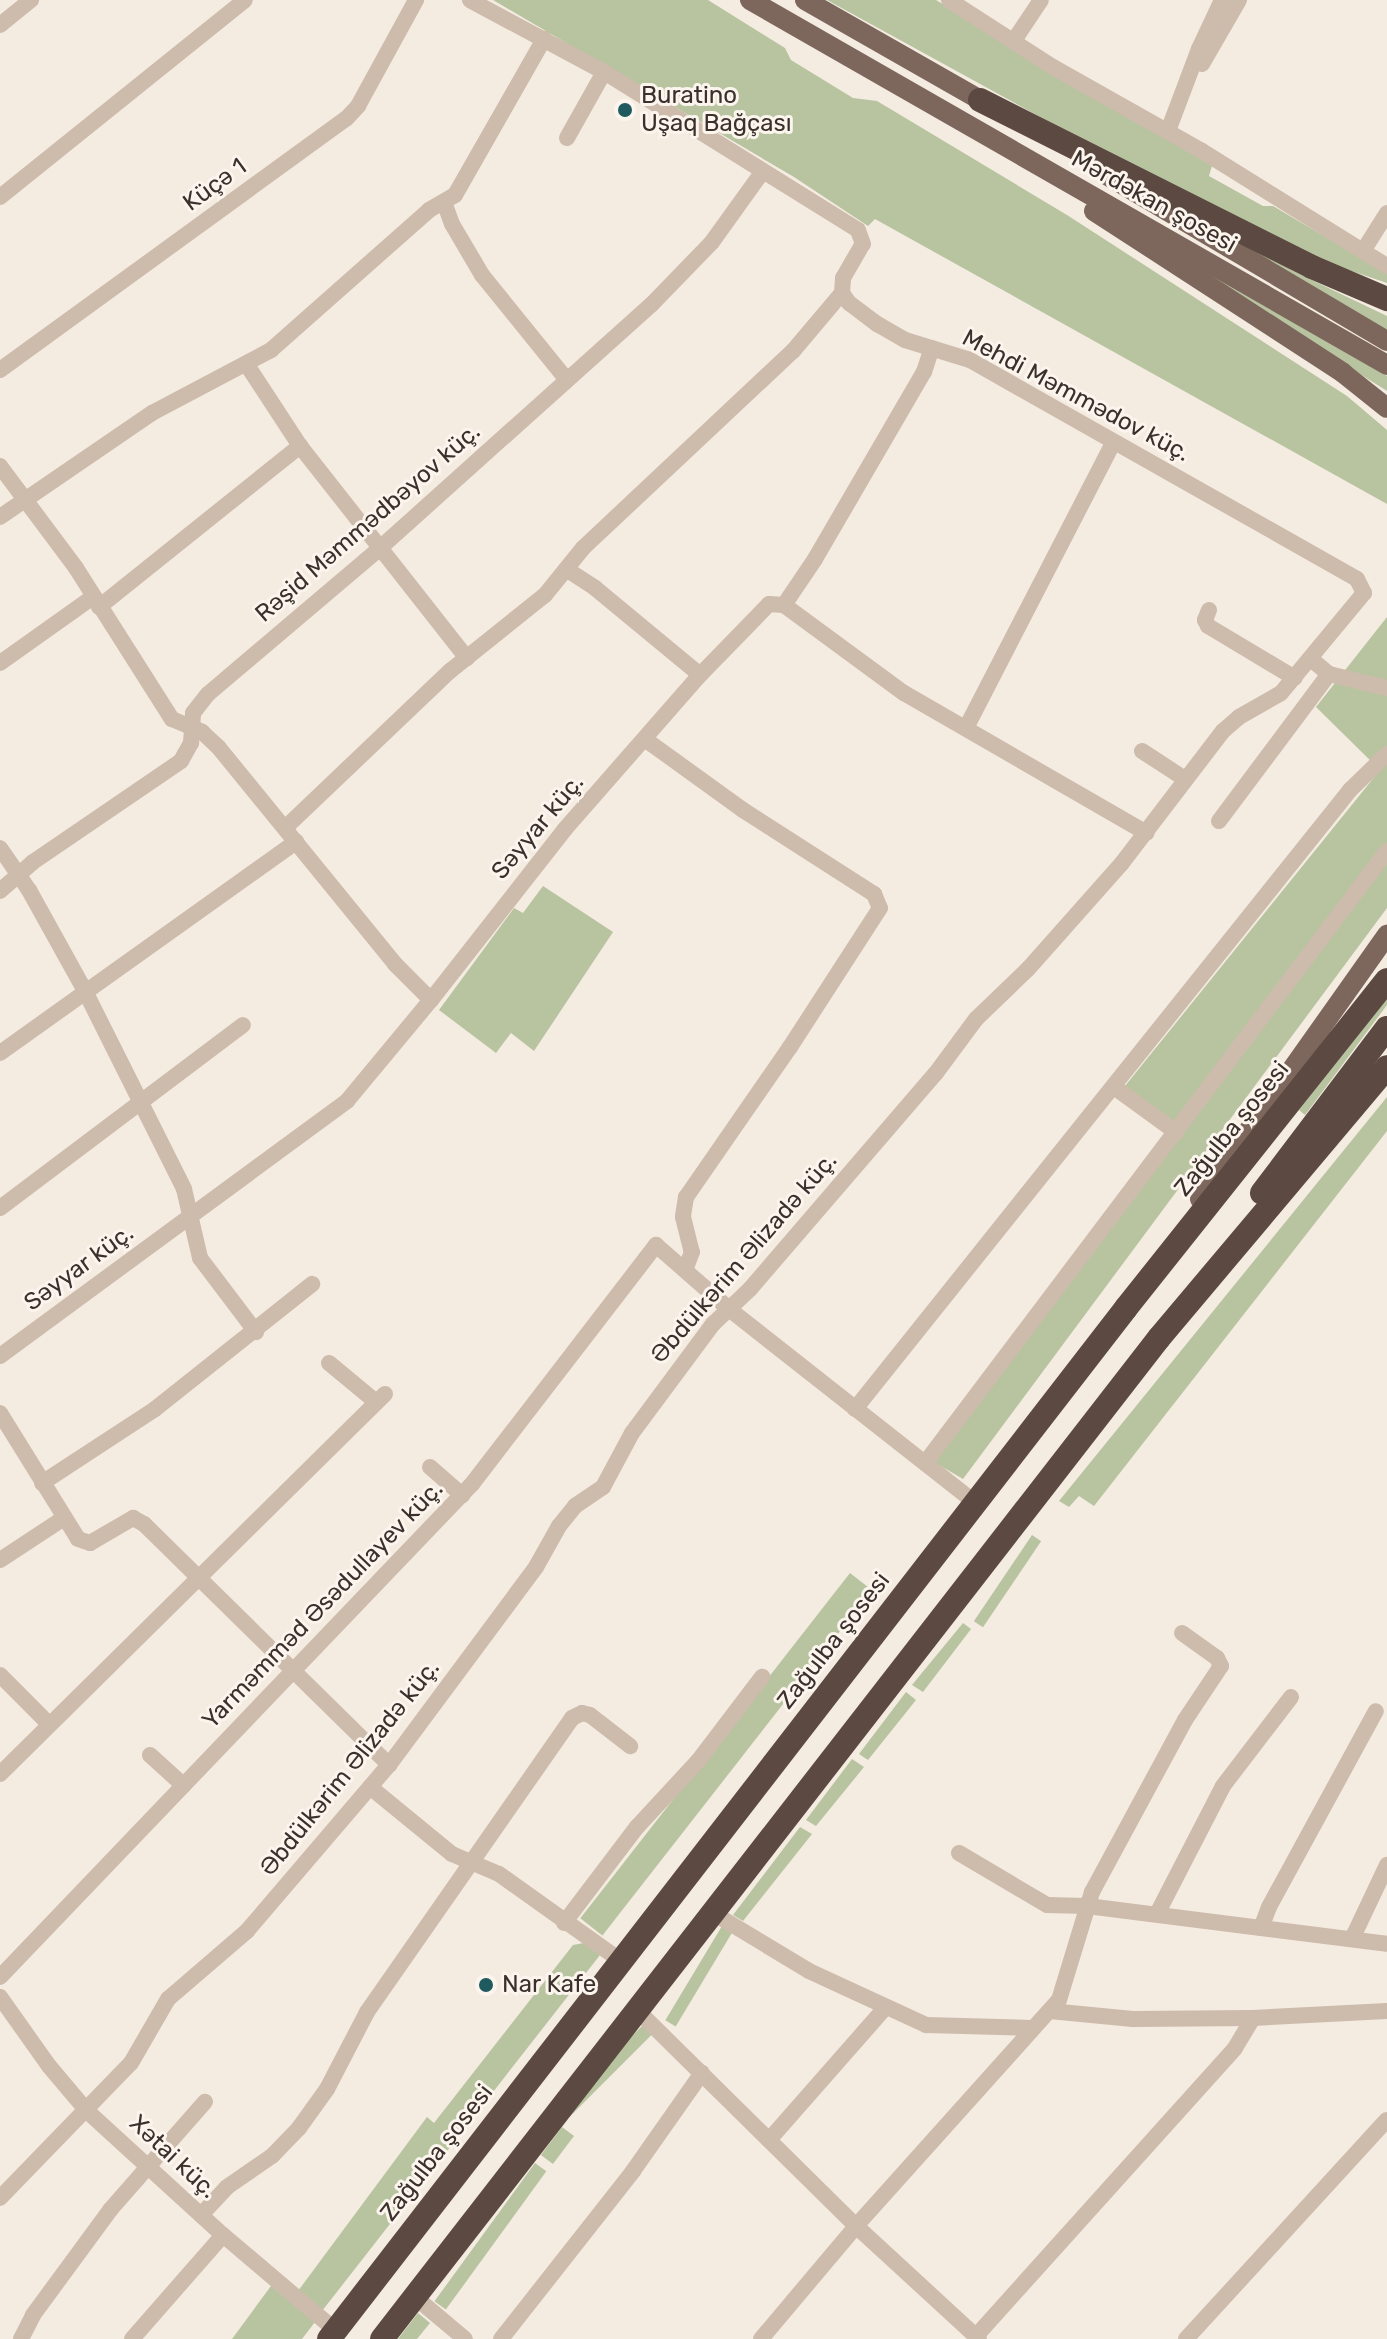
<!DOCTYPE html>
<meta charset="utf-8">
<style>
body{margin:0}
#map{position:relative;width:1387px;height:2339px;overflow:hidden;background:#f4ebe1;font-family:Rubik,sans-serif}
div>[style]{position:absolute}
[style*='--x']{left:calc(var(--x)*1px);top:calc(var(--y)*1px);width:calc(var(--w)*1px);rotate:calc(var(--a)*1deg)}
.green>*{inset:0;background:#b8c4a0;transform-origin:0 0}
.minor>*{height:16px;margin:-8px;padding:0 8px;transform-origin:8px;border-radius:8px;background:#cdbbac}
.major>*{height:20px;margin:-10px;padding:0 10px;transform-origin:10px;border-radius:10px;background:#7d675c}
.highway>*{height:24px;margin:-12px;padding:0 12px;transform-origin:12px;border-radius:12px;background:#5c4a42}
.dots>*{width:22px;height:22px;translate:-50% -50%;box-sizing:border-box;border:4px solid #fbf5ee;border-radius:50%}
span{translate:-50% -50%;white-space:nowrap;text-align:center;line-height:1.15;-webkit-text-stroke:6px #fbf5ee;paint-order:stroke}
.poi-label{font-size:24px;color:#3b302b}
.left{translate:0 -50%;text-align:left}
.street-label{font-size:24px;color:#3b302b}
</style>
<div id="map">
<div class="green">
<i style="clip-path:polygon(493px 0,708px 0,785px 48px,791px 60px,853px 98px,877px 101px,1067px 215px,1347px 396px,1387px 430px,1387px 504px,875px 219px,868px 226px,794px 177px)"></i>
<i style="clip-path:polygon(827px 0,936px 0,1212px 166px,1209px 176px,1263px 206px,1273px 206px,1387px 273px,1387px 283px,1316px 259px,1137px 170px)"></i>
<i style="clip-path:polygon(1188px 213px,1297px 273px,1387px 316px,1387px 334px)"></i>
<i style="clip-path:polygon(1187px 259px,1387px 376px,1387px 391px,1209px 279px)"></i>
<i style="clip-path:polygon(1387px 617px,1387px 908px,963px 1479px,934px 1462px,1184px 1130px,1125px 1086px,1380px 770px,1316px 707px)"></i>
<i style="clip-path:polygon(543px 886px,613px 932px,534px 1051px,511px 1033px,496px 1053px,439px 1010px,514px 908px,523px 913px)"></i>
<i style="clip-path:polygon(1387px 994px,1387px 1005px,1305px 1115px,1299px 1110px)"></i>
<i style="clip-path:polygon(1387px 1097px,1387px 1131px,1094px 1506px,1079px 1496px,1069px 1507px,1059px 1501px)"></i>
<i style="left:1032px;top:1535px;width:11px;height:104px;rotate:34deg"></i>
<i style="left:850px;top:1573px;width:28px;height:438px;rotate:38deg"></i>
<i style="clip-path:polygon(963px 1623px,971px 1629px,923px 1692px,912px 1685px)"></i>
<i style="clip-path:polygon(906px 1692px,916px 1700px,868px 1760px,859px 1754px)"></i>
<i style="clip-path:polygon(852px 1759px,864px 1767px,816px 1826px,806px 1820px)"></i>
<i style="clip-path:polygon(800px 1827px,812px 1834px,743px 1921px,733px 1915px)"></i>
<i style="left:722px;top:1926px;width:12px;height:110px;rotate:31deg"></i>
<i style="clip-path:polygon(584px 1943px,600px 1955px,322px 2311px,298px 2291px,427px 2117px,434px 2123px,573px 1945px)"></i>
<i style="left:643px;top:2025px;width:13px;height:117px;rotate:45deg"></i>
<i style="left:562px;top:2127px;width:15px;height:35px;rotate:37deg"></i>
<i style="left:535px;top:2163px;width:14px;height:171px;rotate:36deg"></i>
<i style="clip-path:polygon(271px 2286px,315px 2322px,302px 2339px,232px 2339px)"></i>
<i style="clip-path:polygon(418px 2313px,430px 2323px,417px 2339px,398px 2339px)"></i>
</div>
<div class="minor">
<i style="--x:949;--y:0;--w:124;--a:32.8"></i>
<i style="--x:1053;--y:67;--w:171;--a:29.4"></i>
<i style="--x:1202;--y:151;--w:218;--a:31.9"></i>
<i style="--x:0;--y:25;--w:40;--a:-39"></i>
<i style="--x:1013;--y:42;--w:50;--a:-56.3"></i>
<i style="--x:1202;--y:64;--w:74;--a:-60"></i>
<i style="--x:1168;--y:131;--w:88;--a:-69.3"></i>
<i style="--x:1199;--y:49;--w:54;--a:-64.9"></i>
<i style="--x:567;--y:138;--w:76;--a:-60.7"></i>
<i style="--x:0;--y:197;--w:314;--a:-38.8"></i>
<i style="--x:444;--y:202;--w:23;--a:70"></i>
<i style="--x:452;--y:224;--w:59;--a:59.5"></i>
<i style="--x:482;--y:275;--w:135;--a:51"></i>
<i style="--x:1363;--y:251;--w:45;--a:-57.7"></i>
<i style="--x:247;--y:365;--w:97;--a:56.8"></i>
<i style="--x:300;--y:446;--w:270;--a:51.8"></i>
<i style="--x:0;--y:370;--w:427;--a:-36"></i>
<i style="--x:346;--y:119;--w:18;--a:-47"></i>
<i style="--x:358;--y:106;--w:121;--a:-61.3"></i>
<i style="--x:0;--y:466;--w:127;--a:53.3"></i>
<i style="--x:76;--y:568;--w:179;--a:57.6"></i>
<i style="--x:172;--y:719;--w:33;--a:23"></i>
<i style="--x:202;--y:732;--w:23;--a:43"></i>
<i style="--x:219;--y:748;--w:279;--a:50.8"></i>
<i style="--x:395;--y:964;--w:51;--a:45"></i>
<i style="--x:0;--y:517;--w:184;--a:-34.4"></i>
<i style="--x:152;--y:413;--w:135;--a:-27.9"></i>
<i style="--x:271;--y:350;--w:211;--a:-41.5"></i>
<i style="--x:429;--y:210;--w:30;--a:-30"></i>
<i style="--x:455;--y:195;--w:180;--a:-60.3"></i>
<i style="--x:566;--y:569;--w:35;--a:33"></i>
<i style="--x:595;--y:588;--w:136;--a:39.6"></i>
<i style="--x:784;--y:605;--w:55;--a:-56"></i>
<i style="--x:815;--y:559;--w:216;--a:-59.8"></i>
<i style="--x:924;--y:372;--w:25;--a:-72"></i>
<i style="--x:99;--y:607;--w:258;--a:-38.7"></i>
<i style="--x:1209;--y:610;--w:11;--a:112"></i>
<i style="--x:1205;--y:620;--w:7;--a:63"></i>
<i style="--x:1208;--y:626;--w:101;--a:30.9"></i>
<i style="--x:1311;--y:659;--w:23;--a:40"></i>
<i style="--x:1329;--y:674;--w:60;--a:13.6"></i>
<i style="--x:0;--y:663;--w:114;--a:-35.4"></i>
<i style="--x:966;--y:728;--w:321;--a:-62.7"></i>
<i style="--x:646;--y:740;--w:120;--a:35.8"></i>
<i style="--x:743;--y:810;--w:156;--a:32.7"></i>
<i style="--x:874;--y:894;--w:15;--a:67"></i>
<i style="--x:880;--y:908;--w:166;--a:122.9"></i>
<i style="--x:790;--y:1047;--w:183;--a:124.7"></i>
<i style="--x:686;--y:1197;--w:20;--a:99"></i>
<i style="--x:683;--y:1217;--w:36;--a:76"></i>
<i style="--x:692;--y:1252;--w:19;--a:111"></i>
<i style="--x:1142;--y:751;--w:51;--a:33.1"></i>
<i style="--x:1219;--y:821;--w:184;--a:-53.2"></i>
<i style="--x:285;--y:828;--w:228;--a:-43.6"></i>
<i style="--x:450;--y:671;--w:122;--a:-38.7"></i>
<i style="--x:545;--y:595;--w:60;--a:-51"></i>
<i style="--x:583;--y:548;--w:288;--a:-43.2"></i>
<i style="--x:793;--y:351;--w:76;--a:-49.8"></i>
<i style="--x:0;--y:848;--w:51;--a:55.4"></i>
<i style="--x:29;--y:890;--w:118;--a:61"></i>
<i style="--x:86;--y:993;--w:219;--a:63.4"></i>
<i style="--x:184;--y:1189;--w:71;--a:76.9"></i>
<i style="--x:200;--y:1258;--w:93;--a:52.9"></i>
<i style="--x:0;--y:891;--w:44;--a:-41.3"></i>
<i style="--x:33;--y:862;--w:179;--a:-34.3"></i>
<i style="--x:181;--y:761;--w:21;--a:-61"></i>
<i style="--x:191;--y:743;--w:30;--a:-86"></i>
<i style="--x:193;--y:713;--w:24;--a:-52"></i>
<i style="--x:208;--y:694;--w:226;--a:-40.3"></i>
<i style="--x:380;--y:548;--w:365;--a:-41.9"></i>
<i style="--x:652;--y:304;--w:86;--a:-45.9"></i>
<i style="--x:712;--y:242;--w:87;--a:-54.3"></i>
<i style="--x:0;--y:1053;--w:364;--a:-35.5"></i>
<i style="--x:1114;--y:1087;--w:77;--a:36"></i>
<i style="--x:0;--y:1208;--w:304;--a:-37"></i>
<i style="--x:0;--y:1356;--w:431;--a:-36.3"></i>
<i style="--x:347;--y:1101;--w:131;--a:-50.3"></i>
<i style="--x:431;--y:1000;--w:217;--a:-51.9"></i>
<i style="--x:565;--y:829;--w:205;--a:-48.8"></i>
<i style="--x:700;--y:675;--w:99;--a:-45.8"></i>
<i style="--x:769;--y:604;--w:15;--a:4"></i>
<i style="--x:784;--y:605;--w:149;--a:36.3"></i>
<i style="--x:904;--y:693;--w:280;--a:30"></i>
<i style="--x:329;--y:1363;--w:61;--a:39.7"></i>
<i style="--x:855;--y:1409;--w:793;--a:-51.35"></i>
<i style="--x:1350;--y:790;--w:52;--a:-44.2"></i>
<i style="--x:0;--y:1413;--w:148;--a:58.2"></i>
<i style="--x:78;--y:1539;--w:13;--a:18"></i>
<i style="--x:90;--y:1543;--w:50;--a:-30.2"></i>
<i style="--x:133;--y:1518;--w:13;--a:29"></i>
<i style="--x:144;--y:1524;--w:344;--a:44.5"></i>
<i style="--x:925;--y:1463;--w:767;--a:-52.95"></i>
<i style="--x:430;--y:1467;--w:43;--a:41.2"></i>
<i style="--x:42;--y:1483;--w:135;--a:-33.2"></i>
<i style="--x:155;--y:1409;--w:201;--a:-38.5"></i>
<i style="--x:0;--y:1560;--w:77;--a:-33.3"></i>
<i style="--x:0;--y:1675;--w:69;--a:45"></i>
<i style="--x:150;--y:1755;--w:45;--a:42.3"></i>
<i style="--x:0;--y:1774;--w:541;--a:-44.63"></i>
<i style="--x:370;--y:1787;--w:106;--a:39.3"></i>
<i style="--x:452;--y:1854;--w:51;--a:23.1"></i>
<i style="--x:499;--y:1874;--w:150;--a:35.5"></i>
<i style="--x:959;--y:1853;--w:102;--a:30.6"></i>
<i style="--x:1047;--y:1905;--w:40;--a:1.4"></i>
<i style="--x:1087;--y:1906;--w:302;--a:7.2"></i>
<i style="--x:713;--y:1913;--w:112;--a:31.1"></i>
<i style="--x:809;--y:1971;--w:129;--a:24.8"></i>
<i style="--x:926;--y:2025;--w:107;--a:1.6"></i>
<i style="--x:1157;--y:1914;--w:144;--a:-62.7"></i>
<i style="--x:1223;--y:1786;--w:112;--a:-52.6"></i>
<i style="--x:564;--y:1923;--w:121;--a:-52.8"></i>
<i style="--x:637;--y:1827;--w:90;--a:-47.3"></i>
<i style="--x:698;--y:1761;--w:106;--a:-52.7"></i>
<i style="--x:1261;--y:1928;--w:22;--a:-69"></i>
<i style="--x:1269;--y:1907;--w:223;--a:-61.4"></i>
<i style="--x:1352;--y:1939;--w:82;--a:-64.7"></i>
<i style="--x:0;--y:1977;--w:683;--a:-46.25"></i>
<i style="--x:472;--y:1484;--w:302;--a:-52.4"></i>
<i style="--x:656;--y:1245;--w:97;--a:41.2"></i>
<i style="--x:729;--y:1309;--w:315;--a:38.2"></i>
<i style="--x:0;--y:1997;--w:85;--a:54.6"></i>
<i style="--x:49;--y:2066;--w:59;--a:49.8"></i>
<i style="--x:87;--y:2111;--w:184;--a:42.4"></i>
<i style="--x:223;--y:2235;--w:148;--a:40.3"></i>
<i style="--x:638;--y:2011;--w:306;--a:44.6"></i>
<i style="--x:856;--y:2226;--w:167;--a:42.6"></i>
<i style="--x:1050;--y:2011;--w:83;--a:5.5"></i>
<i style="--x:1133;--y:2019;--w:120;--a:-0.5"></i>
<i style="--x:1253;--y:2018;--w:134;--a:-3"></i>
<i style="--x:769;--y:2140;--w:176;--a:-48.7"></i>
<i style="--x:0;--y:2198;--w:188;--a:-45.9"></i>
<i style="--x:131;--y:2063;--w:74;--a:-60"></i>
<i style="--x:168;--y:1999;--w:104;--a:-40.7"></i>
<i style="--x:247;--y:1931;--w:218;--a:-49.5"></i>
<i style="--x:389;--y:1765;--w:247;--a:-53.4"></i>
<i style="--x:536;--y:1567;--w:47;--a:-60.7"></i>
<i style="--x:559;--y:1526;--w:26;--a:-51"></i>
<i style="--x:575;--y:1506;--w:34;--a:-34"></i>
<i style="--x:603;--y:1487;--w:61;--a:-61.8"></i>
<i style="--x:632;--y:1433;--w:136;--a:-53.4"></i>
<i style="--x:713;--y:1324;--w:51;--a:-43.4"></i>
<i style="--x:750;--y:1289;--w:285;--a:-49.3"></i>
<i style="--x:936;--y:1073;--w:67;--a:-53.5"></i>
<i style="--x:976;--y:1019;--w:72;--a:-43.9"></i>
<i style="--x:1028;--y:969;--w:142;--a:-48.4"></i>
<i style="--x:1122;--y:863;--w:166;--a:-52.6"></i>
<i style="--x:1223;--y:731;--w:21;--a:-41"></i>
<i style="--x:1239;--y:717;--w:48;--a:-29.7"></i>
<i style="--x:1281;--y:693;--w:130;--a:-50.3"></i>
<i style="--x:1364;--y:593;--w:16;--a:-117"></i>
<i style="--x:1357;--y:579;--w:445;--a:-150.5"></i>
<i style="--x:970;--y:360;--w:68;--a:-162.9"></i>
<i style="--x:905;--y:340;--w:32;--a:-150"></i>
<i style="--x:877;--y:324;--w:35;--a:-143"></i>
<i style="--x:849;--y:303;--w:12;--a:-125"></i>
<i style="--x:842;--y:293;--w:15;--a:-86"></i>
<i style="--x:843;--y:278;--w:39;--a:-60"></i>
<i style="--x:863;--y:244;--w:15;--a:-110"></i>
<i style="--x:858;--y:230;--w:299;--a:-148.1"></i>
<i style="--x:604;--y:72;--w:152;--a:-151.8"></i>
<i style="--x:201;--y:2215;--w:38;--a:-47"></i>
<i style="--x:227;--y:2187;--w:55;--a:-34.6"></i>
<i style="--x:272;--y:2156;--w:39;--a:-46"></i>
<i style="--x:299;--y:2128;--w:48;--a:-54.3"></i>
<i style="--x:327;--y:2089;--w:87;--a:-62.5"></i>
<i style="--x:367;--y:2012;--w:358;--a:-55.1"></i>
<i style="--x:572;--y:1718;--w:11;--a:-27"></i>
<i style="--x:582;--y:1713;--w:8;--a:14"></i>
<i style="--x:590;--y:1715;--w:51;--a:37.8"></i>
<i style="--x:415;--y:2297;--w:65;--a:40"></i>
<i style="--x:976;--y:2336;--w:387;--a:-48"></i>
<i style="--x:1235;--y:2048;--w:35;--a:-59"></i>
<i style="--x:21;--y:2339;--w:27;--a:-63"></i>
<i style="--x:33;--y:2315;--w:130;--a:-53.7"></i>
<i style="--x:110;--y:2210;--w:144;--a:-48.7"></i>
<i style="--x:132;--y:2339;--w:138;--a:-48.8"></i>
<i style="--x:501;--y:2339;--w:214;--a:-51.8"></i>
<i style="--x:633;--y:2171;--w:120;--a:-54.9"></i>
<i style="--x:761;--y:2339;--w:148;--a:-49.9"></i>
<i style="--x:856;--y:2226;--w:304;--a:-48.1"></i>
<i style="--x:1059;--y:2000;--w:113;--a:-73"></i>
<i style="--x:1092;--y:1892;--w:196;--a:-61.6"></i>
<i style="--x:1185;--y:1720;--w:65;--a:-56.3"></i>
<i style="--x:1221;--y:1666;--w:9;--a:-117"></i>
<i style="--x:1217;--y:1658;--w:43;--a:-144.5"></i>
<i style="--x:1186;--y:2339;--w:297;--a:-47.5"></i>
</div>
<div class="major">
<i style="--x:750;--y:0;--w:734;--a:29.81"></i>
<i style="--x:805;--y:0;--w:214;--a:29.7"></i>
<i style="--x:1108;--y:176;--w:324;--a:30.6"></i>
<i style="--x:1094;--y:211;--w:297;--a:33"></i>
<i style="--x:1343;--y:373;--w:56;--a:38.5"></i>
<i style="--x:1200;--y:1199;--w:324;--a:-54.7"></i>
</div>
<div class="highway">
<i style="--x:980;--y:100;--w:372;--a:26.7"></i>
<i style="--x:1312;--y:267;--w:82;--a:23.1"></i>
<i style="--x:1262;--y:1193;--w:207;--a:-52.9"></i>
<i style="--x:329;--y:2339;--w:1303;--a:-52.29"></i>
<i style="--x:1126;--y:1308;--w:419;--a:-51.5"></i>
<i style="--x:382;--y:2339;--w:1267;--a:-52.18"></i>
<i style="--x:1159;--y:1338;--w:354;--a:-49.9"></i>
</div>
<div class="dots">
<i style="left:625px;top:110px;background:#1f5a5e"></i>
<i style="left:486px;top:1985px;background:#1f5a5e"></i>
</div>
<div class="poi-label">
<span class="left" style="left:641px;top:110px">Buratino<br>Uşaq Bağçası</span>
<span class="left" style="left:502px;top:1985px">Nar Kafe</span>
</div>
<div class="street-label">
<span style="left:215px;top:185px;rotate:-36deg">Küçə 1</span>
<span style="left:1154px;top:202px;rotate:29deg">Mərdəkan şosesi</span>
<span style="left:1076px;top:396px;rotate:28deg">Mehdi Məmmədov küç.</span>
<span style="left:368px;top:523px;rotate:-41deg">Rəşid Məmmədbəyov küç.</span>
<span style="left:538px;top:827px;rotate:-50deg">Səyyar küç.</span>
<span style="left:1232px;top:1129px;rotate:-51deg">Zağulba şosesi</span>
<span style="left:744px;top:1258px;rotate:-49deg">Əbdülkərim Əlizadə küç.</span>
<span style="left:79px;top:1268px;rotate:-36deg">Səyyar küç.</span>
<span style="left:323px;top:1605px;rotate:-46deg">Yarməmməd Əsədullayev küç.</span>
<span style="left:834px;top:1641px;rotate:-52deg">Zağulba şosesi</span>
<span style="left:350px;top:1768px;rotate:-51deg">Əbdülkərim Əlizadə küç.</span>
<span style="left:437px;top:2153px;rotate:-52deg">Zağulba şosesi</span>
<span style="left:173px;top:2157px;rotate:43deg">Xətai küç.</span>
</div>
</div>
